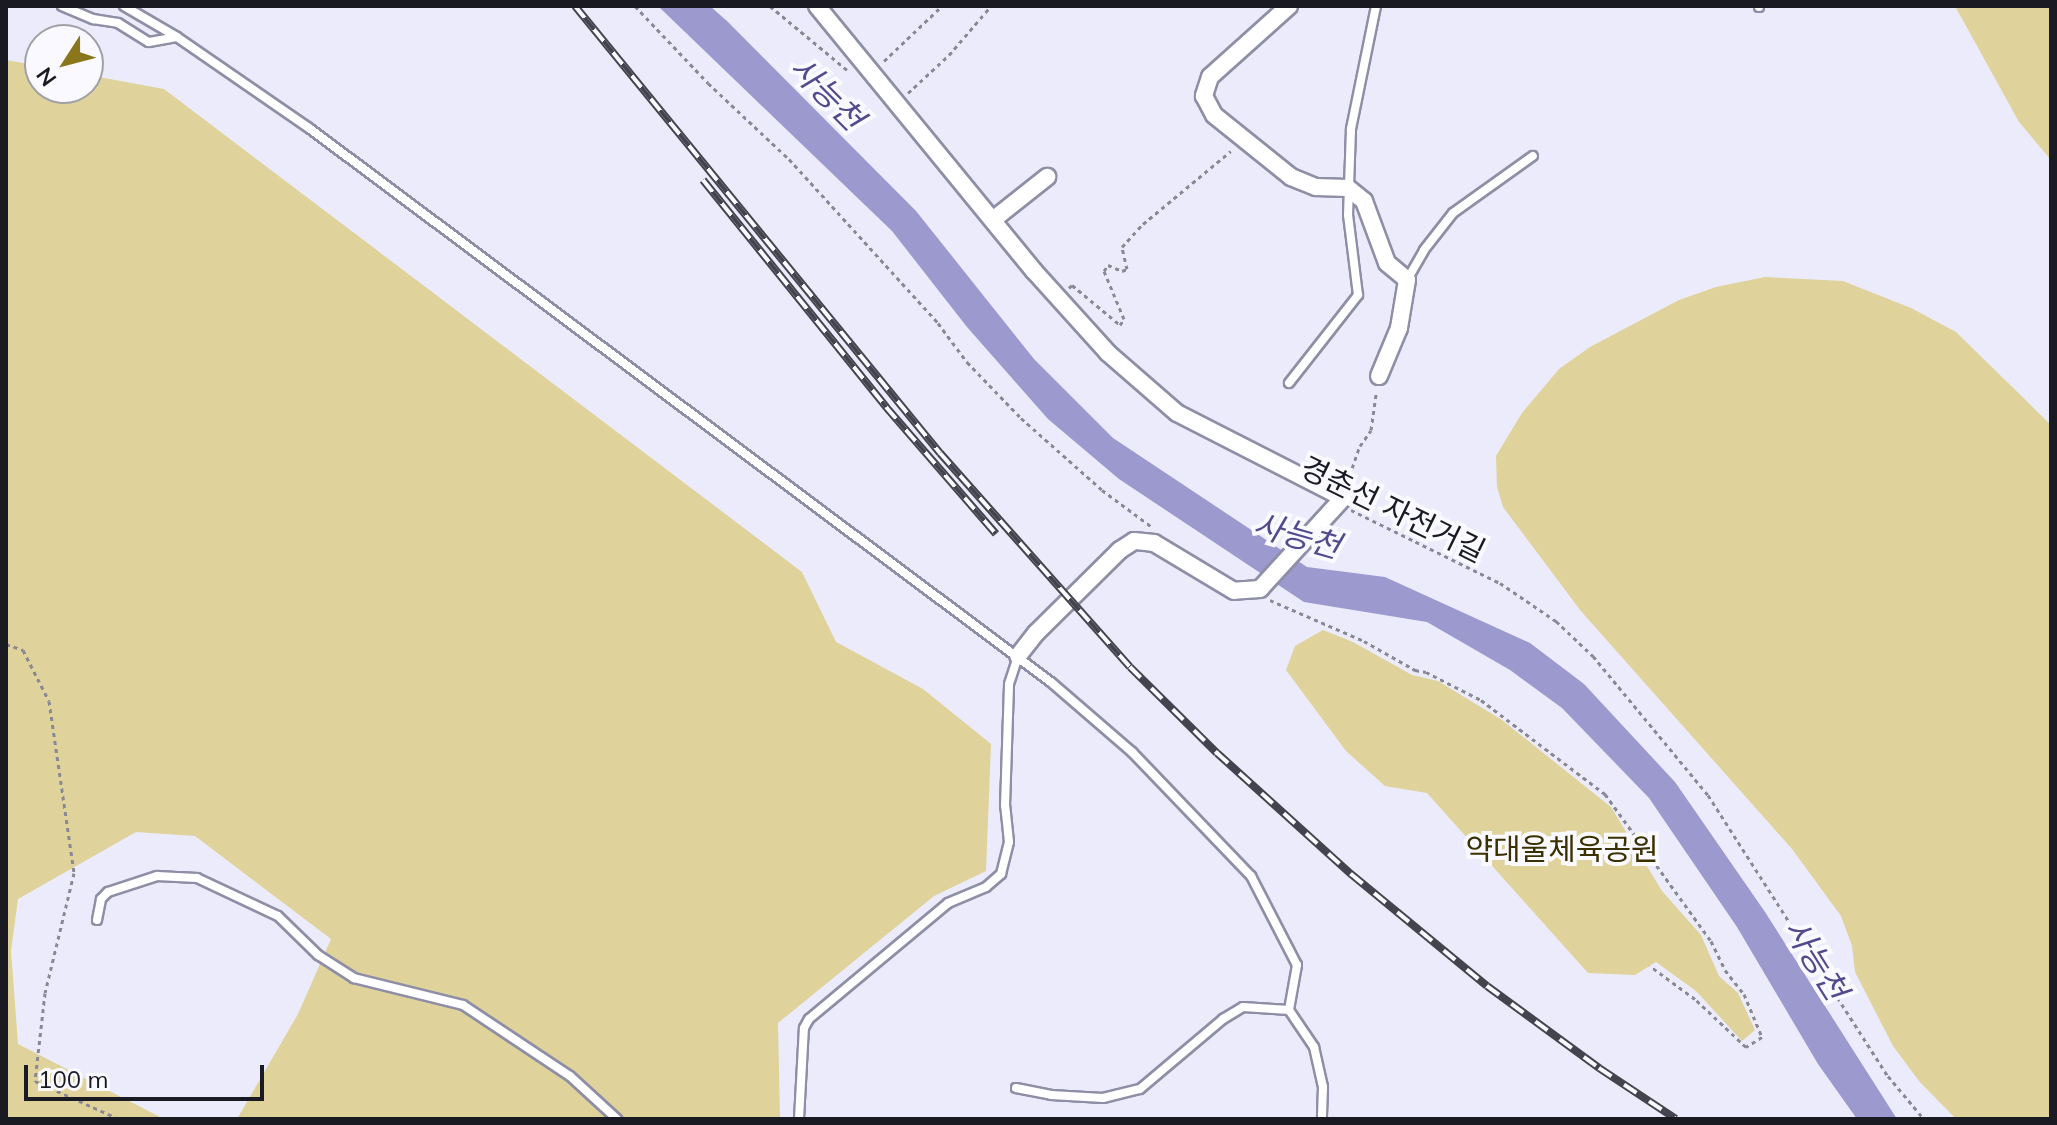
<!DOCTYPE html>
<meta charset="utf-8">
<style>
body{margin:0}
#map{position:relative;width:2057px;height:1125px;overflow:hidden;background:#ebebfb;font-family:Mulish,"Noto Sans KR",sans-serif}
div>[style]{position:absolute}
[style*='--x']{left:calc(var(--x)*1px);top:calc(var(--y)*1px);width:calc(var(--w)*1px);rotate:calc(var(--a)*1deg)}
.green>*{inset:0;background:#dfd29a}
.water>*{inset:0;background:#9b99ce}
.path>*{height:3px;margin-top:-1.5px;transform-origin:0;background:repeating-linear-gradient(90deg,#898995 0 4px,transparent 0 8px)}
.roads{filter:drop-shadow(2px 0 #8e8ea6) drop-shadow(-2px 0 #8e8ea6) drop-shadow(0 2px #8e8ea6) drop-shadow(0 -2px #8e8ea6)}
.service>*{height:8px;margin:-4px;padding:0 4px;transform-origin:4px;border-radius:4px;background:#fff}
.minor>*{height:16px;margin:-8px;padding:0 8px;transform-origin:8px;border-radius:8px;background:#fff}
.rail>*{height:8px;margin-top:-4px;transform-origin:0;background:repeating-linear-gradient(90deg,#f9f9ff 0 15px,#44444f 0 30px);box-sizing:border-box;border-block:2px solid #44444f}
span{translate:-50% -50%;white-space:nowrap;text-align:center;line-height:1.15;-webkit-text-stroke:8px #f9f9ff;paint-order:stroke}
.street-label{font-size:30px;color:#1a1a23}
.park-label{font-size:30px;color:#3a3000}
.water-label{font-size:32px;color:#514b8e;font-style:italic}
.frame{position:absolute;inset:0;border:8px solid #1a1a23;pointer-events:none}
.north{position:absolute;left:24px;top:24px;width:80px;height:80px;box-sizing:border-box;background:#f9f9ff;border:2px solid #a0a0a7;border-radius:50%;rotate:234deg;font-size:22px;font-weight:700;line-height:32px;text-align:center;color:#1a1a23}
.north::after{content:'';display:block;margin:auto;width:28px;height:36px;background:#8a771b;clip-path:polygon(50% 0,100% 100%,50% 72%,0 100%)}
.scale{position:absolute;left:24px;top:1065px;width:240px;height:36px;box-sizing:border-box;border:4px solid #1a1a23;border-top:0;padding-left:10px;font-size:24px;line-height:28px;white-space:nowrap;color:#1a1a23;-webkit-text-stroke:6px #f9f9ff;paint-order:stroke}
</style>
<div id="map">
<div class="green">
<i style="clip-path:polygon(1955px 6px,2051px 6px,2051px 160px,2019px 122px)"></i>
<i style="clip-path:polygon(6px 60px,40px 66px,40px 88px,88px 88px,88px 75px,164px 89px,802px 572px,836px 642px,923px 689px,991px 744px,986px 871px,934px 896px,778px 1023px,780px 1119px,237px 1119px,298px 1014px,331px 939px,195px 836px,136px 832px,18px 899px,11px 951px,18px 1044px,164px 1119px,6px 1119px)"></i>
<i style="clip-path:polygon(1765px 277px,1843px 281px,1911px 308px,1956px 332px,2051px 425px,2051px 1119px,1956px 1119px,1919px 1081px,1893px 1046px,1855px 972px,1852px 946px,1841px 916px,1792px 849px,1580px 610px,1503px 507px,1497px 487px,1496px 456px,1522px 413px,1559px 369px,1590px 347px,1679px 300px,1716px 287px)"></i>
<i style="clip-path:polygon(1323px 630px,1353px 642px,1412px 675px,1438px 681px,1502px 720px,1611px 807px,1662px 891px,1701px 935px,1719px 976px,1738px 993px,1755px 1030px,1742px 1041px,1696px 991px,1656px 962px,1635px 975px,1588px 973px,1427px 793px,1385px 786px,1346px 751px,1286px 670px,1295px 646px)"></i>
</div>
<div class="water">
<i style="clip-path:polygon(658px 6px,710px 6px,728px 22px,916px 211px,1034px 359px,1113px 438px,1307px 567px,1385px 577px,1530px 643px,1584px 684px,1675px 782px,1765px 912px,1897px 1119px,1857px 1119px,1818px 1064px,1737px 927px,1649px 798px,1562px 708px,1510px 670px,1427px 622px,1304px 602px,1119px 479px,1048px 419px,967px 327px,892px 231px)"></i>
</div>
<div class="path">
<i style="--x:635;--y:6;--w:106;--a:46.5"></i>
<i style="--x:708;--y:83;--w:111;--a:43.2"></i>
<i style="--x:789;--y:159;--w:222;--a:47.7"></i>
<i style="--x:938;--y:323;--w:49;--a:53.4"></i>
<i style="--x:967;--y:362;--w:78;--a:46"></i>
<i style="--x:1021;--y:418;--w:108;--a:41.6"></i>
<i style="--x:1102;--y:490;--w:62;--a:36.5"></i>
<i style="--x:770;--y:6;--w:100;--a:39.7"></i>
<i style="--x:884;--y:61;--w:80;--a:-43.5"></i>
<i style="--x:908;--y:93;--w:56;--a:-42.8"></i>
<i style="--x:949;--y:55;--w:65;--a:-49.4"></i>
<i style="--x:1069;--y:288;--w:4;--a:-45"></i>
<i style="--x:1072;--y:285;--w:62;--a:39.8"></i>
<i style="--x:1120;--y:325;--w:7;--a:-56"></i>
<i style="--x:1124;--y:319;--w:52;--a:-112.6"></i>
<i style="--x:1104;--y:271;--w:7;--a:-56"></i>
<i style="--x:1108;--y:265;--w:15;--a:23"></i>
<i style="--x:1122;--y:271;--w:5;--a:-22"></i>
<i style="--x:1127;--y:269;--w:23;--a:-103"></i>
<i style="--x:1122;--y:247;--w:31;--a:-48"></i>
<i style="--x:1143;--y:224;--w:114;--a:-39.7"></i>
<i style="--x:1347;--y:483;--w:39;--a:-71"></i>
<i style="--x:1360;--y:446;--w:19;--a:-55"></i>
<i style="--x:1371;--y:430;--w:37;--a:-82"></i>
<i style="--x:1351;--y:510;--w:166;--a:26.1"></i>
<i style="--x:1500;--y:583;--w:68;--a:34.2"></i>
<i style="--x:1556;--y:621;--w:51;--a:43.4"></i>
<i style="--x:1593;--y:656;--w:180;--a:50.4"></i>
<i style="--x:1708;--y:795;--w:334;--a:57.4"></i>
<i style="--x:1888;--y:1076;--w:56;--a:50.1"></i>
<i style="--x:1270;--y:600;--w:103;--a:23.6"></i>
<i style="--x:1364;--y:641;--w:59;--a:29.6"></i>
<i style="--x:1415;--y:670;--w:11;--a:10"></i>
<i style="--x:1426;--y:672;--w:62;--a:27"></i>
<i style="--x:1481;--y:700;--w:156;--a:37.2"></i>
<i style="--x:1605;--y:794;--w:181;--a:54.2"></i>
<i style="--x:1711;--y:941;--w:32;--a:64"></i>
<i style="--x:1725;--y:970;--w:31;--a:52"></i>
<i style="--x:1744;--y:994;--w:47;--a:67.3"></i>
<i style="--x:1762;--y:1037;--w:19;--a:148"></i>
<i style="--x:1746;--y:1047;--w:70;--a:-136.7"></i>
<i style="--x:1695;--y:999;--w:56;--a:-143.7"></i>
<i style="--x:6;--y:644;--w:18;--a:19"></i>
<i style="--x:23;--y:650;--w:57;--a:63"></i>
<i style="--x:49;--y:701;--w:174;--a:81.7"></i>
<i style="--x:74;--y:873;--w:123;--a:103.6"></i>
<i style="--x:45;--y:993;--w:89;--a:96.5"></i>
<i style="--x:35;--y:1081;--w:92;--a:24.3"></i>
</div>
<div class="roads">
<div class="service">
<i style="--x:62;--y:6;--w:34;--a:23"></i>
<i style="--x:93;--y:19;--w:25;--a:9"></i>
<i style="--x:118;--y:23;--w:36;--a:32"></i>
<i style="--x:149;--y:42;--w:28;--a:-10"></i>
<i style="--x:124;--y:6;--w:61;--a:30.3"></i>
<i style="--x:177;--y:37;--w:160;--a:34.6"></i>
<i style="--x:309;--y:128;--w:927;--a:36.76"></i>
<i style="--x:1052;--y:683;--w:106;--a:40.8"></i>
<i style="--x:1132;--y:752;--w:172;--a:46.2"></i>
<i style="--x:1251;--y:876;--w:100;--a:62.7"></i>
<i style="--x:1297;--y:965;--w:46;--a:100.1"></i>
<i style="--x:1289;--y:1010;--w:45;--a:56"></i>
<i style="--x:1314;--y:1047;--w:41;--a:77.3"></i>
<i style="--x:1323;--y:1087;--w:32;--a:92"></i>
<i style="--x:1759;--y:6;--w:1;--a:90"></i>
<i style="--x:1407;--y:280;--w:34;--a:-60"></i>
<i style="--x:1424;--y:250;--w:47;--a:-51.9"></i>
<i style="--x:1453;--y:213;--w:98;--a:-35.5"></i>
<i style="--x:1289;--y:383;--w:112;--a:-51.9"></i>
<i style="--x:1358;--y:295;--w:81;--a:-97.1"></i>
<i style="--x:1348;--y:215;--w:86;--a:-88"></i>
<i style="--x:1351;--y:129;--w:126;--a:-78.5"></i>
<i style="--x:97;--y:920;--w:21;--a:-79"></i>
<i style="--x:101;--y:899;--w:10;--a:-45"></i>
<i style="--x:108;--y:892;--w:52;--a:-18.1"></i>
<i style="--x:157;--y:876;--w:40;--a:2.9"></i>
<i style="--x:197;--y:878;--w:89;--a:25.1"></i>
<i style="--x:278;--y:916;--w:56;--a:44.3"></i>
<i style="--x:318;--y:955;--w:43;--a:32.6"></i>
<i style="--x:354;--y:978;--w:112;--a:13.9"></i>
<i style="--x:463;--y:1005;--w:128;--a:33.6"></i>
<i style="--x:570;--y:1076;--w:64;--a:42.5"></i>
<i style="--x:1016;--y:1088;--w:36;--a:11"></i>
<i style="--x:1051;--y:1095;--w:52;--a:3.3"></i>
<i style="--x:1103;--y:1098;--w:38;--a:-14"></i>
<i style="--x:1140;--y:1089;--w:109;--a:-40.1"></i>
<i style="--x:1223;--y:1019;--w:23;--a:-31"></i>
<i style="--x:1243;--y:1007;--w:46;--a:3.7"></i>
<i style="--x:799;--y:1119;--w:91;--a:-86.9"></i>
<i style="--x:804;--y:1028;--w:10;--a:-61"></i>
<i style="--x:809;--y:1019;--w:181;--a:-39.8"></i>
<i style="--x:948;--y:903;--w:41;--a:-22.8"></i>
<i style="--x:986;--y:887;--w:20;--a:-41"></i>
<i style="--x:1001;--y:874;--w:33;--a:-76"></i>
<i style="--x:1009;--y:842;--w:36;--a:-96"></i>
<i style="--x:1005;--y:806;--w:122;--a:-88.1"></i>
<i style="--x:1009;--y:684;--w:29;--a:-72"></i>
</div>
<div class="minor">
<i style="--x:817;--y:6;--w:343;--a:50.7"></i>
<i style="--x:1034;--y:271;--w:110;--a:47.9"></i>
<i style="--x:1108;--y:353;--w:91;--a:41"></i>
<i style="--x:1177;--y:413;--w:186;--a:27.1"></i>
<i style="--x:1343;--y:498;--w:123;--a:132.4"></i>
<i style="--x:1260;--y:589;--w:26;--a:176"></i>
<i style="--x:1234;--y:591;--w:93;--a:-149"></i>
<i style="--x:1154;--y:543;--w:20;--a:-174"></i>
<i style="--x:1134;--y:541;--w:17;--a:147"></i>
<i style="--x:1120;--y:550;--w:118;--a:135.3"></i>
<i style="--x:1036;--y:633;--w:29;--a:128"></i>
<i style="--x:1289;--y:6;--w:106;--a:138.1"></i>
<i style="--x:1210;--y:77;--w:20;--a:108"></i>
<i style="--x:1204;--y:96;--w:21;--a:62"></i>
<i style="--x:1214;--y:115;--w:99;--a:38.8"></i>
<i style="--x:1291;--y:177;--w:27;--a:22"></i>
<i style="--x:1316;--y:187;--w:32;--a:2"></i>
<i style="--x:1348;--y:188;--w:21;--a:39"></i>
<i style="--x:1364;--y:201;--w:66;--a:69.6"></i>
<i style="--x:1387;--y:263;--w:26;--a:40"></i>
<i style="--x:1407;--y:280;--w:49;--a:99.5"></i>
<i style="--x:1399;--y:328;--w:52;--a:112.6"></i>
<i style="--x:994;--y:219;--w:68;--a:-38.4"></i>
</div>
</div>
<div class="rail">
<i style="--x:575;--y:6;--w:577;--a:50.77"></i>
<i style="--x:940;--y:453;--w:286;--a:48.4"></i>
<i style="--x:1130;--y:667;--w:122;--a:44.7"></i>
<i style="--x:1217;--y:753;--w:181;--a:42.1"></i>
<i style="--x:1351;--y:874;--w:176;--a:39.5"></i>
<i style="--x:1487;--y:986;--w:139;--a:36.2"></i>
<i style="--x:1599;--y:1068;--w:92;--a:33.5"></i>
<i style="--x:703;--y:180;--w:292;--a:51.1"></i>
<i style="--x:886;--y:407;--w:168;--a:49.1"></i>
</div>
<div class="street-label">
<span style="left:1393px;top:509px;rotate:26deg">경춘선 자전거길</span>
</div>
<div class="park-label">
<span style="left:1562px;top:849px">약대울체육공원</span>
</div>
<div class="water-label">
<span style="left:827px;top:93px;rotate:45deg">사능천</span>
<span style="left:1297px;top:535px;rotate:16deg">사능천</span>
<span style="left:1816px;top:959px;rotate:58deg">사능천</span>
</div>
<div class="frame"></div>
<div class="north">N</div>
<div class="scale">100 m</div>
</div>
